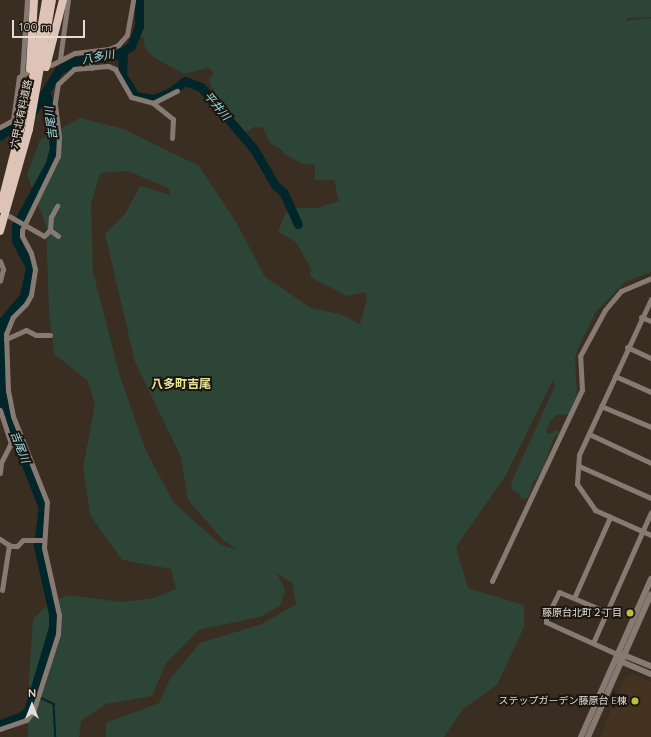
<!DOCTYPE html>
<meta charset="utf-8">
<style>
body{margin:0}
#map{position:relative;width:651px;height:737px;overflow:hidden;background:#3a2d21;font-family:Quicksand,"Noto Sans JP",sans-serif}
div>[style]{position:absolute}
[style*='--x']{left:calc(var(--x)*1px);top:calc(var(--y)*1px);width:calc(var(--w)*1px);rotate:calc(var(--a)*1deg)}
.built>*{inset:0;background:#453322}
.green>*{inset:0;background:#2c4537}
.stream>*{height:1.5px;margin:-0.75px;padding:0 0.75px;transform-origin:0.75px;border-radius:0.75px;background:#01262a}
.river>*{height:9px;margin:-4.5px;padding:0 4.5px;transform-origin:4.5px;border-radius:4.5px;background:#01262a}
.minor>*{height:5px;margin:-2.5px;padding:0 2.5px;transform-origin:2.5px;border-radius:2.5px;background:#867a73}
.tertiary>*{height:6px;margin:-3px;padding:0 3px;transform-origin:3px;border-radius:3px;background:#867a73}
.primary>*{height:8px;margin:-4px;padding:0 4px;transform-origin:4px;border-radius:4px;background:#ddc4b6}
.dots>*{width:11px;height:11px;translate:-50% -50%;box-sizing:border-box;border:2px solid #1c1611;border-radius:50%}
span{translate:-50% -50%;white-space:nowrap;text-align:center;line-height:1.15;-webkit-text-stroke:4px #1c1611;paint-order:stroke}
.street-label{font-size:10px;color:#e4dcd4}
.poi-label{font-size:10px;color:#e4dcd4}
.right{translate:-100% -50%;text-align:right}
.water-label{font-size:11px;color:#9be1ea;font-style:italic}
.quarter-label{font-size:12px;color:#e5e596;font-weight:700}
.north{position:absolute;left:12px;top:685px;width:40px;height:40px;-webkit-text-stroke:3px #1c1611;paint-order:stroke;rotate:0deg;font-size:11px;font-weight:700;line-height:16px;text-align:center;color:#e4dcd4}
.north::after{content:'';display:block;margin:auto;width:14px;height:18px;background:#e4dcd4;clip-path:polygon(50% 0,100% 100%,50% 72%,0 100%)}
.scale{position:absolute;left:12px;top:20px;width:73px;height:18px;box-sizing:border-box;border:2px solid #e4dcd4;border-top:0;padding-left:5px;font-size:12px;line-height:14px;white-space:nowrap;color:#e4dcd4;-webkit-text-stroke:3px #1c1611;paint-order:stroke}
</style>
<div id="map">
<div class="built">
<i style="clip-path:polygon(634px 674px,651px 682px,651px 737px,600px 737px,625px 678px)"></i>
</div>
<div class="green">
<i style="clip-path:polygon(evenodd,144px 0,651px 0,651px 17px,628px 18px,626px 21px,651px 18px,651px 272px,625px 282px,596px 312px,578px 348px,575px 359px,577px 395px,569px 414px,556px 415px,550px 422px,546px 430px,548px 434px,558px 430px,559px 433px,554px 437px,543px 469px,533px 482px,528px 498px,521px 499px,519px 493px,512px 490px,511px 483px,555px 386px,553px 380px,506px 475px,456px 547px,468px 588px,524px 605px,524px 627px,497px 685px,463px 709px,444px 737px,106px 737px,106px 723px,159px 703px,170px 679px,200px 643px,262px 624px,296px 604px,292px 583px,277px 573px,285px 590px,280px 606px,260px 617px,199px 630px,166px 663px,152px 696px,106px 704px,81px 721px,79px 737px,28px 737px,29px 679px,33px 619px,51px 602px,68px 595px,121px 602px,154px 598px,176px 589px,171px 569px,122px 560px,90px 515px,83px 467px,95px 405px,88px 381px,54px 354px,49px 312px,46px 226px,27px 175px,40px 140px,80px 118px,124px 129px,199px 166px,236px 222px,265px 277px,311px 308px,340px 314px,360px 324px,367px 299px,365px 292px,347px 296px,314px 279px,310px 276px,311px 269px,296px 242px,278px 232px,285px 214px,294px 208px,317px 208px,339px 201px,334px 180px,315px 180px,315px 165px,303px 164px,284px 154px,282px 150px,270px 143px,263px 128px,254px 127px,243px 134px,210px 85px,209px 78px,214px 73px,208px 68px,184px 74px,153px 57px,145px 48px,143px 37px,136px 35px,144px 15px,144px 0,128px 171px,168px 188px,171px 195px,140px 186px,125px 214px,105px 234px,135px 362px,181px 457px,188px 500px,223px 540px,238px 550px,221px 545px,174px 503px,146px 451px,120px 376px,93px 272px,91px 204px,100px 173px,128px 171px)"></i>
</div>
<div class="stream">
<i style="--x:39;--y:697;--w:17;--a:25"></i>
<i style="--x:54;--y:704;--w:33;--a:87"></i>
</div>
<div class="river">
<i style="--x:123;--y:52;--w:23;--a:92"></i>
<i style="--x:122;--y:75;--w:25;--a:58"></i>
<i style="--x:135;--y:96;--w:19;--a:9"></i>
<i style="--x:154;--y:99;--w:20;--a:-24"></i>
<i style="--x:172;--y:91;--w:16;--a:-38"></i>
<i style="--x:185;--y:81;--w:17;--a:21"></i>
<i style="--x:201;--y:87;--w:82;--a:49.5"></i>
<i style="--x:254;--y:149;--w:42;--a:59.7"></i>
<i style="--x:275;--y:185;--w:12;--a:42"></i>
<i style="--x:284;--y:193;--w:34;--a:66"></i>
<i style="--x:0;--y:136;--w:41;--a:-37.1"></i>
<i style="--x:33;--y:111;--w:49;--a:-57.6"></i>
<i style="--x:59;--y:70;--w:18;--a:-29"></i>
<i style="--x:75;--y:61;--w:42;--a:-8.1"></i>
<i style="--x:117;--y:55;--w:17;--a:-33"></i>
<i style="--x:131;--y:46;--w:22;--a:-68"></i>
<i style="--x:139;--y:26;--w:26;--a:-90"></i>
<i style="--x:0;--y:724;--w:23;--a:-20"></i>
<i style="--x:22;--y:716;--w:8;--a:-40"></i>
<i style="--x:28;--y:711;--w:88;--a:-73.4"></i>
<i style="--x:53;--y:627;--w:13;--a:-90"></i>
<i style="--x:53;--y:614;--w:70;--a:-102.4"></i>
<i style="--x:38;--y:546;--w:38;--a:-83"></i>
<i style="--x:43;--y:508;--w:105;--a:-111.2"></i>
<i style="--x:5;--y:410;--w:30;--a:-99"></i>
<i style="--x:0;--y:380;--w:59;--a:-87.1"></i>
<i style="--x:3;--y:321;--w:33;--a:-50"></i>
<i style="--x:24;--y:296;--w:30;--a:-78"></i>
<i style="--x:30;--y:267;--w:30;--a:-118"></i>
<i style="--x:16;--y:241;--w:15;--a:-90"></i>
<i style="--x:16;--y:226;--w:72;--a:-61.6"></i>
<i style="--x:50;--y:163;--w:16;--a:-75"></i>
<i style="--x:54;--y:148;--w:42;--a:-95.4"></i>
<i style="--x:50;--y:106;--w:12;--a:-110"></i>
</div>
<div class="minor">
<i style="--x:90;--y:52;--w:16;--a:83"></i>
<i style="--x:60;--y:59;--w:60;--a:-82.3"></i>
<i style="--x:51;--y:65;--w:27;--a:-27"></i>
<i style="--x:75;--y:53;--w:34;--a:-7"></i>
<i style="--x:109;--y:49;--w:10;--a:-24"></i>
<i style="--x:118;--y:45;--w:13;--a:-48"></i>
<i style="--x:127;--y:35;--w:36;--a:-80"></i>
<i style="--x:22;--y:75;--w:75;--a:-86.2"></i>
<i style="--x:153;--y:103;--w:27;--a:-27"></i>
<i style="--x:0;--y:127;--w:15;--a:-28"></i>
<i style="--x:13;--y:120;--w:43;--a:-82.1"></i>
<i style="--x:19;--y:77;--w:8;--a:-30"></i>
<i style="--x:9;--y:216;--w:40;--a:29.7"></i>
<i style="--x:44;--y:236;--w:8;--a:-45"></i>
<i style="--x:50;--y:230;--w:13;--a:-86"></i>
<i style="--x:51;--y:217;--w:13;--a:-61"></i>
<i style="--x:50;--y:230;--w:10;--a:37"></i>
<i style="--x:0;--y:261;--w:9;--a:69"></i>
<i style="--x:3;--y:269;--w:12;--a:104"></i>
<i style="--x:651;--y:299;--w:172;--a:114.8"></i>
<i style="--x:579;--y:455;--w:29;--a:94"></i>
<i style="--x:577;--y:484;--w:32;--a:55"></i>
<i style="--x:595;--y:510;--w:61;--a:24.1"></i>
<i style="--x:641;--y:317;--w:11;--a:22"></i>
<i style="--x:6;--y:339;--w:22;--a:-24"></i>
<i style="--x:26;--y:330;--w:11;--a:27"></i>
<i style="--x:36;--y:335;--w:14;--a:0"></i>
<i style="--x:627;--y:347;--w:26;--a:25"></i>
<i style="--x:615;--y:376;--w:39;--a:24"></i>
<i style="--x:601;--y:406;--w:54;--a:22.8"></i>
<i style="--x:0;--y:410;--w:35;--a:72"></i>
<i style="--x:11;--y:443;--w:22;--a:117"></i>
<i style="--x:1;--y:463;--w:10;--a:96"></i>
<i style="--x:589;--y:434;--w:68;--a:25.1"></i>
<i style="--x:11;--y:443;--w:12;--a:-9"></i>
<i style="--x:579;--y:466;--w:79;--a:24"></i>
<i style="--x:0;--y:539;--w:12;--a:35"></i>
<i style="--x:10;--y:546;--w:7;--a:0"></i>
<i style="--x:17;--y:546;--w:8;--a:-45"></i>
<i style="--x:23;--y:540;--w:21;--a:0"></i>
<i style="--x:492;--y:581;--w:211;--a:-64.8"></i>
<i style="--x:582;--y:390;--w:34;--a:-93"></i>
<i style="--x:580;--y:356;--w:52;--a:-61.5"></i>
<i style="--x:605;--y:310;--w:25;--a:-50"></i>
<i style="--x:621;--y:291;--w:33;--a:-23"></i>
<i style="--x:2;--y:590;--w:46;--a:-81.2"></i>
<i style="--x:574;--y:598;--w:89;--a:-66"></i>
<i style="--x:607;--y:612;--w:52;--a:-157.4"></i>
<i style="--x:559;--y:592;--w:30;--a:116"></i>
<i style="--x:546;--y:619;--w:3;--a:90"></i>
<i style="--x:546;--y:622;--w:78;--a:24.3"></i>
<i style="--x:593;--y:643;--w:143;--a:-66.1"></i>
<i style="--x:0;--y:729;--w:28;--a:-19"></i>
<i style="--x:26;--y:720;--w:11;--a:-49"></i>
<i style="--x:33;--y:712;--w:82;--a:-72.2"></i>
<i style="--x:58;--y:634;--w:19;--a:-87"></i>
<i style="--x:59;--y:615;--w:69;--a:-102.6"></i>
<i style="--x:44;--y:548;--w:46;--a:-86.3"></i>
<i style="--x:47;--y:502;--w:92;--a:-111.6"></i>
<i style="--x:13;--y:416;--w:25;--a:-101"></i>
<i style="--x:8;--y:391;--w:57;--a:-92"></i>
<i style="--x:6;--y:334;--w:18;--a:-68"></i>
<i style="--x:13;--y:317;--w:18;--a:-45"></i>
<i style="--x:26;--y:304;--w:10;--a:-61"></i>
<i style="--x:31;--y:295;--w:26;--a:-81"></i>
<i style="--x:35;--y:269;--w:16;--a:-104"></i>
<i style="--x:31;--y:253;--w:19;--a:-118"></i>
<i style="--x:22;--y:236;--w:6;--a:-90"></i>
<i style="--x:22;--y:230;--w:82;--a:-64.1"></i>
<i style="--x:58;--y:156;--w:19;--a:-87"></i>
<i style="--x:59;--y:137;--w:35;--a:-97"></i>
<i style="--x:55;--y:102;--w:18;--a:-81"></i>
<i style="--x:58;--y:84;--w:22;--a:-43"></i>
<i style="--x:74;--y:69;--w:34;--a:-5"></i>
<i style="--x:108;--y:66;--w:8;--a:23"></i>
<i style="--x:115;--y:69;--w:32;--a:60"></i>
<i style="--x:131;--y:97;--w:23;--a:15"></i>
<i style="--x:153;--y:103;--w:26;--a:39"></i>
<i style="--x:173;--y:119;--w:19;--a:93"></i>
</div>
<div class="tertiary">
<i style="--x:621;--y:654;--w:32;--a:22"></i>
<i style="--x:619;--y:658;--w:3;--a:72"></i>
<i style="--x:620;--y:661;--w:34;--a:23"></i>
<i style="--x:581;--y:737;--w:173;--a:-66.1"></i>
<i style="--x:588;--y:737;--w:156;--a:-66.2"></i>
</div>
<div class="primary">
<i style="--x:46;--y:67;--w:69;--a:-75.8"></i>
<i style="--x:30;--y:69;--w:69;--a:-86.7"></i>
<i style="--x:0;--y:209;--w:130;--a:-75.7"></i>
<i style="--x:32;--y:83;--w:84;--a:-80.4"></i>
<i style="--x:0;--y:231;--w:106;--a:-74.1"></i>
<i style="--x:29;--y:129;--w:131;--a:-79.9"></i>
</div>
<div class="dots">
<i style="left:630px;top:613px;background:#c0be40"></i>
<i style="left:635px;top:701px;background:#c0be40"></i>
</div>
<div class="street-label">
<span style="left:21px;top:114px;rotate:-78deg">六甲北有料道路</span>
</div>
<div class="poi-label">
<span class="right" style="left:622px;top:613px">藤原台北町２丁目</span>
<span class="right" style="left:627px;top:701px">ステップガーデン藤原台 E棟</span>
</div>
<div class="water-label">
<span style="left:98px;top:57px;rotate:-10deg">八多川</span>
<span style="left:217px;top:106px;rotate:50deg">平井川</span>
<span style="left:51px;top:123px;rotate:-97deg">吉尾川</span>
<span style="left:20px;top:447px;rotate:69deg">吉尾川</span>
</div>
<div class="quarter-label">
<span style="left:181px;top:384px">八多町吉尾</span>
</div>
<div class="north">N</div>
<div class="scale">100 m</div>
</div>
